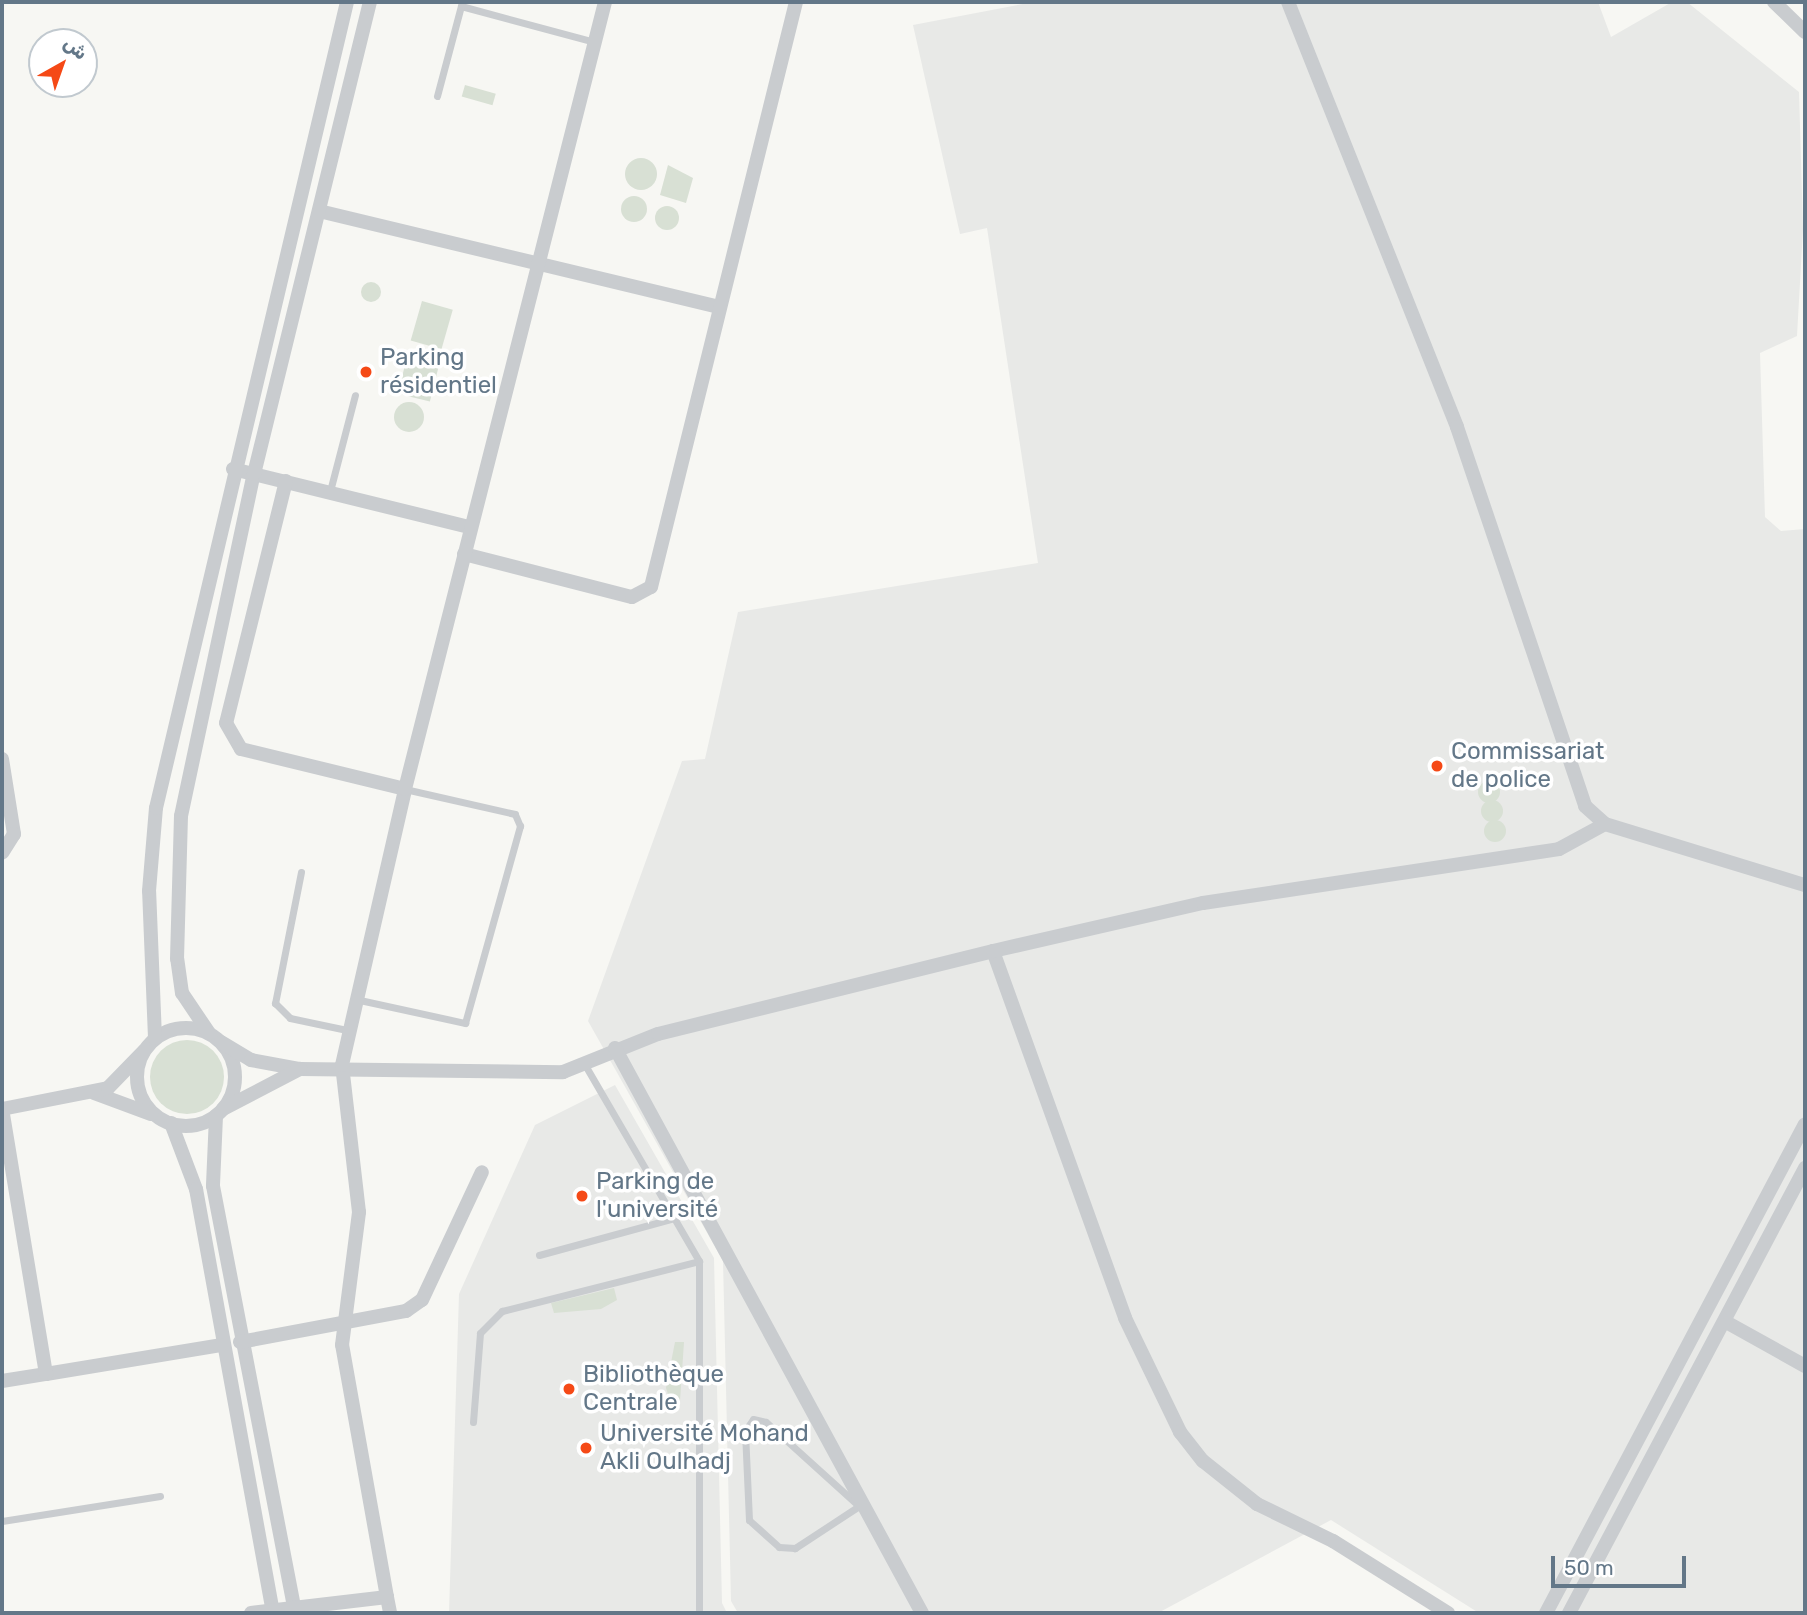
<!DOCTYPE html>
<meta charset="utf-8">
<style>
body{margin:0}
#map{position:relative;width:1807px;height:1615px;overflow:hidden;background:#f7f7f3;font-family:Rubik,Vazirmatn,sans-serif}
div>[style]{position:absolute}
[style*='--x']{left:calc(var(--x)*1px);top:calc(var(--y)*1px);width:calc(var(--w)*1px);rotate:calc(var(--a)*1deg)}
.built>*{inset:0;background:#e8e9e7}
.green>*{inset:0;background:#d8e0d4;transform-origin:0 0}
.round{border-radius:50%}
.service>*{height:7px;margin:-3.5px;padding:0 3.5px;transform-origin:3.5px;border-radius:3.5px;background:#c9cccf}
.minor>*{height:14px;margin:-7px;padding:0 7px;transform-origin:7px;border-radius:7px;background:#c9cccf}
.minor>.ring{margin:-7px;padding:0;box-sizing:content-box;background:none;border:14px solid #c9cccf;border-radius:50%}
.dots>*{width:19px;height:19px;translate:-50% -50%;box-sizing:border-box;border:4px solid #fff;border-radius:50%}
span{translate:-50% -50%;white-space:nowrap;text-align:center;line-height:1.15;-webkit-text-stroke:7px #fff;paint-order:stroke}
.poi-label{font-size:24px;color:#637788}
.left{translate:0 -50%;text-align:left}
.frame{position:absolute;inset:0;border:4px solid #637788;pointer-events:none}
.north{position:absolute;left:28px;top:28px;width:70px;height:70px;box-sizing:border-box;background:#fff;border:2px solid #c1c9cf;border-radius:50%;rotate:40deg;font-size:19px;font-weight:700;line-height:28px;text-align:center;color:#637788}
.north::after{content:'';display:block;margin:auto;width:24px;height:32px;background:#f54916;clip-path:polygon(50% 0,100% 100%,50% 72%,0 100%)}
.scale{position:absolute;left:1551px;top:1556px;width:135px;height:32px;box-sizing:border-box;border:4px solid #637788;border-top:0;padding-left:9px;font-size:21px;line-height:24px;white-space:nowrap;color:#637788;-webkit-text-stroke:5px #fff;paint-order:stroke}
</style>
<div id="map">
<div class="built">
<i style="clip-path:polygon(1033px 2px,1598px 2px,1611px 37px,1672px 2px,1687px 2px,1799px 92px,1803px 229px,1797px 336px,1760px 353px,1765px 517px,1781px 531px,1805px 529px,1805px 1613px,1479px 1613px,1331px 1520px,1158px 1613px,738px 1613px,731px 1601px,723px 1261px,588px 1021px,682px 761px,705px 759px,738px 612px,1038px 563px,987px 228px,960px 234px,913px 25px)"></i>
<i style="clip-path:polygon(615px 1085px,714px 1258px,722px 1603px,727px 1613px,449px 1613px,459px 1294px,535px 1125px)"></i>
</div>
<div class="green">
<i style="left:465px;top:85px;width:32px;height:12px;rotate:16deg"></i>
<i class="round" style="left:625px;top:158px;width:32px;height:32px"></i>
<i style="clip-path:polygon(668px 165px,693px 178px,686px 203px,660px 195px)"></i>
<i class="round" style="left:621px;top:196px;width:26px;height:26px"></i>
<i class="round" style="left:655px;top:206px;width:24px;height:24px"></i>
<i class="round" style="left:361px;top:282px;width:20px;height:20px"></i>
<i style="left:422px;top:301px;width:32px;height:41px;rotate:16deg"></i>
<i style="left:409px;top:349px;width:33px;height:46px;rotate:14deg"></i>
<i class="round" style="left:394px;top:402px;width:30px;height:30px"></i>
<i class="round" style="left:1478px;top:781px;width:22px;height:22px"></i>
<i class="round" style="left:1481px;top:800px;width:22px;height:22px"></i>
<i class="round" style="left:1484px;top:820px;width:22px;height:22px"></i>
<i class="round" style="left:150px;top:1040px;width:74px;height:74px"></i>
<i style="clip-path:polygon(614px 1288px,617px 1300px,601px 1309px,554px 1313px,551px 1303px)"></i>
<i style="clip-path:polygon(675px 1342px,684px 1342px,680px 1401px,670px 1400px,666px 1388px)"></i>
</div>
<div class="service">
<i style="--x:461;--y:6;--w:138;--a:15.1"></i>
<i style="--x:437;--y:96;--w:97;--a:-75.1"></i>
<i style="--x:330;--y:491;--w:99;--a:-75.4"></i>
<i style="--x:301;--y:872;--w:134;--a:101.2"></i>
<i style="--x:275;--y:1003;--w:21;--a:45"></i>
<i style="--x:290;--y:1018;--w:58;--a:11.9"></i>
<i style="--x:355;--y:999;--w:113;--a:12.3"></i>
<i style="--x:465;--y:1023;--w:205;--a:-74.4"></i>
<i style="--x:520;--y:826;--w:13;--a:-113"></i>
<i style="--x:515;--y:814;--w:113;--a:-167.2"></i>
<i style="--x:585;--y:1065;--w:227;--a:59.8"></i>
<i style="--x:699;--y:1261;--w:352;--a:90"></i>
<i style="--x:539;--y:1255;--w:140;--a:-15.3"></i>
<i style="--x:753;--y:1419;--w:13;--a:13"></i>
<i style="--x:766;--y:1422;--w:125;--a:42.1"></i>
<i style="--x:859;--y:1506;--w:77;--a:146.7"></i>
<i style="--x:795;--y:1548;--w:16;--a:-176"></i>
<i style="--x:779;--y:1547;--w:40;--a:-138"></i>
<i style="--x:749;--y:1520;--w:89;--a:-92.6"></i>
<i style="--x:745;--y:1431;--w:14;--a:-56"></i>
<i style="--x:473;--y:1422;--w:89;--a:-85.5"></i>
<i style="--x:480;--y:1333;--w:31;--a:-45"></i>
<i style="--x:502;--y:1311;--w:203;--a:-14.2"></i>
<i style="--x:2;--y:1521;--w:160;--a:-9"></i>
</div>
<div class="minor">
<i style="--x:1288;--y:2;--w:457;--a:68.3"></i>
<i style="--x:1457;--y:427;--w:400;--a:71.3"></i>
<i style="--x:1585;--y:806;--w:27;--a:42"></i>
<i style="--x:1605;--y:824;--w:209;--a:17"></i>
<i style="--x:1774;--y:2;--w:43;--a:44.1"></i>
<i style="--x:319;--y:211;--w:412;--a:13.5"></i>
<i style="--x:233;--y:469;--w:244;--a:13.8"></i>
<i style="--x:286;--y:481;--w:249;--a:103.9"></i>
<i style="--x:226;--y:723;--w:30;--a:60"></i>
<i style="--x:241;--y:749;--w:169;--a:13.7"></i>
<i style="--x:464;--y:554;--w:173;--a:14.4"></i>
<i style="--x:632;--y:597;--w:21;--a:-28"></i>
<i style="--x:651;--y:587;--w:603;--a:-76.08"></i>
<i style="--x:2;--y:759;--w:76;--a:80.9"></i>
<i style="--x:14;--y:834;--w:22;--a:122"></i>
<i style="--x:993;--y:951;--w:390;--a:70.2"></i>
<i style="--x:1125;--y:1318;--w:127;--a:64.2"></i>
<i style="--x:1180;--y:1432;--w:37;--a:52"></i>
<i style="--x:1203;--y:1461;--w:69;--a:38.5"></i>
<i style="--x:1257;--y:1504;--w:85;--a:26"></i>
<i style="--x:1333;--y:1541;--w:136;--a:32.1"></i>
<i class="ring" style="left:137px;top:1028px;width:84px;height:84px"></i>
<i style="--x:209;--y:1033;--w:48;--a:-124"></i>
<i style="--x:182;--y:993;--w:34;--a:-98"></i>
<i style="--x:177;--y:959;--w:143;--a:-88.4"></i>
<i style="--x:181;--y:816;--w:350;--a:-78"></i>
<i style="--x:254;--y:474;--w:486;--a:-76.2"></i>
<i style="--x:155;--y:1038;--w:147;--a:-92.3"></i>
<i style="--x:149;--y:891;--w:83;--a:-85.2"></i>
<i style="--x:156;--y:808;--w:828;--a:-76.67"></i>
<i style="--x:221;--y:1042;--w:35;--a:31"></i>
<i style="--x:251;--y:1060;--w:50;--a:10.4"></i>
<i style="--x:300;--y:1069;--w:263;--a:0.7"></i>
<i style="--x:563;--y:1072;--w:102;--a:-21.8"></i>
<i style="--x:658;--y:1034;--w:345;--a:-13.9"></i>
<i style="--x:993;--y:951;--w:215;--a:-12.9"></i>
<i style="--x:1203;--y:903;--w:360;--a:-8.6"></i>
<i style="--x:1559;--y:849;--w:52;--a:-28.5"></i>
<i style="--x:615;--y:1048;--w:643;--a:61.48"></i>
<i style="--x:94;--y:1093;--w:61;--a:20.2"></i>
<i style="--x:223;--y:1109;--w:87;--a:-27.5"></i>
<i style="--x:216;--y:1116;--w:70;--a:92.5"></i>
<i style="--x:213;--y:1186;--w:435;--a:79.1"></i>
<i style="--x:171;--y:1123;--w:71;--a:69.3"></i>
<i style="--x:196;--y:1189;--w:431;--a:79.7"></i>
<i style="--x:1726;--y:1322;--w:90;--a:29.1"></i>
<i style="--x:240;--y:1342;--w:169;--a:-10.6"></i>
<i style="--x:406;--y:1311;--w:19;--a:-35"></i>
<i style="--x:422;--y:1300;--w:141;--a:-64.9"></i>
<i style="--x:46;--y:1374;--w:177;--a:-9.4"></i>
<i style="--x:2;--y:1381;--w:45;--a:-9"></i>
<i style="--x:46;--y:1374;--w:269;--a:-99.4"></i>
<i style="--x:2;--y:1109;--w:108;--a:-11.2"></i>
<i style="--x:108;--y:1088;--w:52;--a:-45.8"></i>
<i style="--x:387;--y:1597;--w:16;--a:79"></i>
<i style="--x:251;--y:1613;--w:137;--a:-6.7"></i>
<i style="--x:387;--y:1597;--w:256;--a:-100.1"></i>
<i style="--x:342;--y:1345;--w:134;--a:-82.7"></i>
<i style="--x:359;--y:1212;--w:148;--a:-96.6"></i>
<i style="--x:342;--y:1065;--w:283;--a:-77.1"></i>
<i style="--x:405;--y:789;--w:812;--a:-75.74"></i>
<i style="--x:1546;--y:1613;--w:553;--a:-62.09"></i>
<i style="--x:1569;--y:1613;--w:504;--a:-62.06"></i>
</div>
<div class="dots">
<i style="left:366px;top:372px;background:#f54916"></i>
<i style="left:1437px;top:766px;background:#f54916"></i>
<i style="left:582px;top:1196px;background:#f54916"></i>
<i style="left:569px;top:1389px;background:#f54916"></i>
<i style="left:586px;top:1448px;background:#f54916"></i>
</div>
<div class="poi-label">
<span class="left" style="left:380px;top:372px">Parking<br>résidentiel</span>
<span class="left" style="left:1451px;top:766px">Commissariat<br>de police</span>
<span class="left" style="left:596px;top:1196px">Parking de<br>l'université</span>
<span class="left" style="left:583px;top:1389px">Bibliothèque<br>Centrale</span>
<span class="left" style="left:600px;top:1448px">Université Mohand<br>Akli Oulhadj</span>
</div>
<div class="frame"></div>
<div class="north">ش</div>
<div class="scale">50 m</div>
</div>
